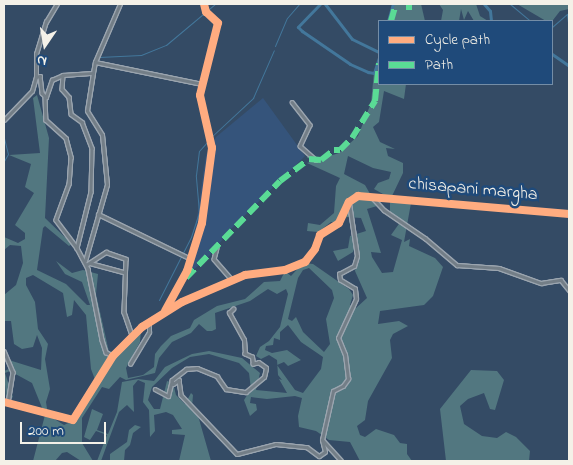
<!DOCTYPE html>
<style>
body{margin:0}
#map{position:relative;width:573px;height:465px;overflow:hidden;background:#344b65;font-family:"Indie Flower",sans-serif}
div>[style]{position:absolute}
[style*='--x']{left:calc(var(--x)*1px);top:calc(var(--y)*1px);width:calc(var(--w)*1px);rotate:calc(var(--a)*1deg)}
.built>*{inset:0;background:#35547b}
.green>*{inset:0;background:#527780}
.stream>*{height:1px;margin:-0.5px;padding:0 0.5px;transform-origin:0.5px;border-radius:0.5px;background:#43779b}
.canal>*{height:3px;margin:-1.5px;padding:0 1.5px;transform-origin:1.5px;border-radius:1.5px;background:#43779b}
.roads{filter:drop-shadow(1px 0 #9ba5af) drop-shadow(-1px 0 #9ba5af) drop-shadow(0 1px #9ba5af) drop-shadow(0 -1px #9ba5af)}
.street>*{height:2.5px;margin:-1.25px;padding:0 1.25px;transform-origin:1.25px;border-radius:1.25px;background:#737e87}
.secondary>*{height:4px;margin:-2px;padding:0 2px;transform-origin:2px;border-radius:2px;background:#737e87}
.quiet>*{height:6px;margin-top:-3px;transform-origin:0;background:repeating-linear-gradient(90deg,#5adb95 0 12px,transparent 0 18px)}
.cycleway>*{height:8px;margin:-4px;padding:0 4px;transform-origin:4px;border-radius:4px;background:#ffac80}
span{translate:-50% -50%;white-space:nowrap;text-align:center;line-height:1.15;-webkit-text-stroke:5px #1f4a7a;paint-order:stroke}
.street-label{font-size:18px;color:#f4f1e8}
.frame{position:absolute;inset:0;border:5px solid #f4f1e8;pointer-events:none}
.legend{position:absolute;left:378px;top:20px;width:175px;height:65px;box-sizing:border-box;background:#1f4a7a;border:1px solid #748da6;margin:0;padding:6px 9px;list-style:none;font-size:15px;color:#f4f1e8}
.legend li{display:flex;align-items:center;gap:10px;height:25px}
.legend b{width:25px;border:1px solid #748da6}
.north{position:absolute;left:20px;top:20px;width:50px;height:50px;-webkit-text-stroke:4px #1f4a7a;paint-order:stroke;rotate:192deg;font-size:14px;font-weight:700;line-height:20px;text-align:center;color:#f4f1e8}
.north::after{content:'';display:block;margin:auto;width:18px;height:22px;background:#f4f1e8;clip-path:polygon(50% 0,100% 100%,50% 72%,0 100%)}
.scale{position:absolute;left:20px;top:422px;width:86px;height:22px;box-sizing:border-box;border:2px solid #f4f1e8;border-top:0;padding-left:6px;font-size:15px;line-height:18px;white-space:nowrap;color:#f4f1e8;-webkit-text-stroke:4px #1f4a7a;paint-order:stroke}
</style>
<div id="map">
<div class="built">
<i style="clip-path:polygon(263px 98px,305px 156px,230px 230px,207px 259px,189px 273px,206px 155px,216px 137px)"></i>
</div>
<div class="green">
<i style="clip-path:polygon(394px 4px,421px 4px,425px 21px,389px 21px)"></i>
<i style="clip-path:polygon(439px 4px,476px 4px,480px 16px,488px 21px,474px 21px,468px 11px,464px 20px,461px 9px,459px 21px,441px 21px,443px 10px)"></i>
<i style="clip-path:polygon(517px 4px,569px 4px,569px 9px,560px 11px,553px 20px,546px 21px)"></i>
<i style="clip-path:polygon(evenodd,379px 59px,379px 84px,406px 84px,404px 99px,384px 91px,379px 122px,373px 127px,380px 142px,395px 149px,386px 148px,388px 156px,403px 163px,403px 173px,392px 196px,411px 203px,404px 242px,410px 239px,409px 246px,435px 258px,443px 267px,433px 296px,424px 305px,380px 311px,378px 324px,399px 321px,408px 326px,393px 334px,390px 340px,392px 358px,368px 401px,365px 420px,357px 426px,360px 435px,365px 437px,376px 429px,394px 435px,400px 443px,407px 444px,407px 454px,412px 461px,360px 461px,350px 442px,329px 440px,316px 431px,299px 427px,298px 416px,302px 398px,295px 396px,267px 399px,251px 397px,250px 403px,256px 404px,257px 410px,250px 416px,244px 400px,251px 389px,249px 373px,239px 363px,209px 354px,190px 357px,172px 368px,152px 387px,148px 400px,154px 409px,160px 409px,167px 381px,173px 383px,176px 395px,185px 404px,191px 393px,193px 395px,192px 407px,199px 419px,211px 461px,179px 461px,185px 435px,172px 434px,172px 430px,182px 429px,173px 415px,166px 412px,154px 415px,155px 431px,150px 437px,149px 410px,143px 402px,145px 383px,138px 380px,133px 386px,134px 412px,127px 405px,119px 412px,101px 461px,97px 461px,107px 435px,96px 431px,90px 440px,84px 437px,92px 409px,103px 414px,97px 430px,108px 434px,117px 412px,122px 382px,138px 379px,154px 381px,165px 367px,192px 354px,209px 351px,242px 358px,260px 373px,256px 390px,287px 393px,279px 379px,282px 380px,278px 375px,277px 360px,269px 355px,261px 359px,256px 356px,260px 347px,269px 341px,280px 327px,288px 294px,286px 289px,277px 294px,268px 289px,250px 301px,215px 313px,216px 329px,212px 331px,207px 331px,199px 324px,191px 333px,172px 342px,159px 358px,155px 373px,126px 380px,120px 377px,109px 389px,102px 387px,82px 418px,82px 443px,93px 461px,81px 461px,67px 452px,62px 453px,55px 461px,33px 461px,45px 415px,32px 383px,10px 371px,5px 373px,13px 397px,9px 400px,6px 397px,4px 371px,9px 369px,4px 355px,12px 361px,41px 370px,42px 348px,37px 335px,33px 347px,22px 349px,14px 344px,11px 321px,4px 321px,4px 295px,16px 285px,23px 263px,21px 246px,10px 245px,4px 250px,4px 237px,18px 243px,25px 239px,25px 233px,15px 225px,34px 193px,25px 187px,31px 164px,9px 155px,40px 153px,33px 98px,37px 95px,49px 138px,45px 218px,72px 244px,69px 246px,45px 226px,43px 228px,37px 270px,66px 284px,87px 305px,90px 305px,82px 282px,65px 274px,56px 261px,72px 273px,83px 270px,98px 274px,96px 294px,109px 352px,119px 350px,141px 330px,140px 342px,126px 368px,128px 378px,143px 375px,154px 367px,155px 354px,161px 346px,171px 336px,190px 328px,194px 320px,217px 306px,245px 299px,264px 282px,280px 281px,285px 271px,291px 276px,303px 263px,313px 264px,349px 289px,353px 295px,350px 305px,356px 308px,367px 298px,355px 271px,359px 247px,355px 247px,353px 252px,338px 261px,333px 251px,348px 248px,350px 236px,366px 231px,361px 218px,347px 217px,338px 223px,331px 222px,318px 232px,307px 231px,308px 223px,320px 225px,334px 213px,336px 186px,340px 178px,307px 163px,339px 153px,358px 136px,371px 103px,374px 72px,379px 59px,348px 156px,373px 168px,391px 172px,389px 179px,378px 183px,374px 189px,390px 198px,390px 213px,401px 221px,391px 235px,402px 240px,393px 272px,382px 273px,372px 257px,371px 252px,381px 253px,367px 209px,377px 206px,365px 185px,344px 174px,348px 156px,379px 59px,309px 268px,332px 290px,334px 298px,326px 319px,330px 344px,324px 352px,303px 332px,296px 317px,292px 321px,288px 319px,298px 278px,303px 270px,309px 268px,379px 59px,33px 275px,63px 293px,67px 317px,72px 315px,74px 300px,86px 315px,91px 369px,97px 385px,75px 420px,64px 425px,48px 415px,46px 402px,50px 389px,45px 359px,48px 344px,38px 329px,35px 302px,26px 285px,26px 278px,33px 275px,379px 59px,288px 325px,301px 342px,323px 357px,321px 369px,303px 393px,295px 390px,277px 365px,284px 362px,288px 366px,301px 360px,287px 350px,272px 353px,265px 350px,266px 346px,273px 345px,274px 338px,280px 340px,280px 332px,288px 325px)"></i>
<i style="clip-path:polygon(471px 370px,497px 371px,504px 380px,495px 410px,490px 409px,484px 393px,468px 399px,460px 406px,464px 424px,482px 436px,497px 438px,506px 432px,516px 437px,530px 451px,529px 461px,446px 461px,440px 409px)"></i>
<i style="clip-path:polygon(135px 425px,141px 427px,133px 433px,130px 445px,125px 450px,124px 461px,110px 461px,110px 454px,127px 442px,129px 430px)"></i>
</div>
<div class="stream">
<i style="--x:510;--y:4;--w:26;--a:40"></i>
<i style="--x:552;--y:27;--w:20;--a:-41"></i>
<i style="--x:567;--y:14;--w:17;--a:83"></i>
<i style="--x:275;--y:46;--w:30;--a:-67"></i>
<i style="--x:287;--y:18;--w:18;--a:-49"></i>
<i style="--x:99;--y:57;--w:42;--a:-2.7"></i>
<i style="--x:141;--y:55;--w:27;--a:-22"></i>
<i style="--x:166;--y:45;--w:64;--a:-39.9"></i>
<i style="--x:4;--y:138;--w:16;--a:76"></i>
<i style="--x:8;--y:154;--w:8;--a:120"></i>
<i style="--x:210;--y:138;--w:59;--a:-42.9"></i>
<i style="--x:253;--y:98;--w:52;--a:-66.4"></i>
<i style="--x:159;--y:300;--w:71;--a:-63.1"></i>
<i style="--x:191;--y:237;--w:26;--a:-72"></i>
<i style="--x:199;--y:212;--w:37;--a:-95"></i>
<i style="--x:196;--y:175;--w:24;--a:-83"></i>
<i style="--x:199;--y:151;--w:13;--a:-48"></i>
</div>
<div class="canal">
<i style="--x:320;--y:4;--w:32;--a:134"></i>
<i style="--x:298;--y:27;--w:6;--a:45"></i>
<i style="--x:302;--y:31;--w:58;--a:34.5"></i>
<i style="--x:350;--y:64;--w:20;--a:24"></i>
<i style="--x:368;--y:72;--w:6;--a:9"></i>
<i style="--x:374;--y:73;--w:16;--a:-72"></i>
<i style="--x:325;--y:4;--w:44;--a:52.4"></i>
<i style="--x:352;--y:39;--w:30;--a:26"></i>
<i style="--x:484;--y:4;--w:9;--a:49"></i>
<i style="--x:490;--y:11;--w:10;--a:84"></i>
<i style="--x:388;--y:21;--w:18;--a:-74"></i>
<i style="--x:552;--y:54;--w:21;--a:35"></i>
</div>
<div class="roads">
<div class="street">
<i style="--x:95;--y:62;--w:63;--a:-66.7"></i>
<i style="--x:63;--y:75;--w:14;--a:94"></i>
<i style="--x:62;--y:89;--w:11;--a:49"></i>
<i style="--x:69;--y:97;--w:17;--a:83"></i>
<i style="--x:71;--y:114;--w:14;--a:36"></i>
<i style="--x:82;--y:122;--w:28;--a:69"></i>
<i style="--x:92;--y:148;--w:44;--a:91.3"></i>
<i style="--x:91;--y:192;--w:58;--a:104"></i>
<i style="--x:36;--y:77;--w:23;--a:-90"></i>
<i style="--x:36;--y:54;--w:34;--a:-73"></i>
<i style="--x:46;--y:22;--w:21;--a:-59"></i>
<i style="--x:45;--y:96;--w:24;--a:88"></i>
<i style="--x:46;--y:120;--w:27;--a:42"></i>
<i style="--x:66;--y:138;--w:20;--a:75"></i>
<i style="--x:71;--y:157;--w:27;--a:94"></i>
<i style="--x:69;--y:184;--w:38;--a:110"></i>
<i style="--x:56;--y:220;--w:35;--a:53"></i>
<i style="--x:77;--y:248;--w:24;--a:62"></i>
<i style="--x:88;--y:269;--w:72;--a:78.8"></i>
<i style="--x:102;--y:340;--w:13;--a:72"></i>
<i style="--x:106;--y:352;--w:8;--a:30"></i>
<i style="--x:292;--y:102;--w:29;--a:52"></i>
<i style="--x:310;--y:125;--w:23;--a:115"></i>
<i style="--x:300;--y:146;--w:21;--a:41"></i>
<i style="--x:4;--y:120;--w:40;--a:-46"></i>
<i style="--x:32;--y:91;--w:15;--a:-74"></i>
<i style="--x:36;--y:77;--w:4;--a:-14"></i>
<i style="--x:40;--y:76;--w:17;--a:83"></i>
<i style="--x:42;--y:93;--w:6;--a:45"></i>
<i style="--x:46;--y:97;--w:18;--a:-71"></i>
<i style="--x:52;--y:80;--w:12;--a:-24"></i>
<i style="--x:63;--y:75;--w:30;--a:-4"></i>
<i style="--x:93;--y:73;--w:11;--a:-80"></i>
<i style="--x:95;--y:62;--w:109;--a:11.6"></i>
<i style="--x:372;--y:197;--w:18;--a:47"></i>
<i style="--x:384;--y:210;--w:50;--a:34.3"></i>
<i style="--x:425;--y:238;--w:42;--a:40.2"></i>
<i style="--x:457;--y:265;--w:42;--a:4.1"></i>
<i style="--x:499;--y:268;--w:45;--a:19.7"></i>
<i style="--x:541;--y:283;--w:20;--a:-9"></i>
<i style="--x:561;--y:280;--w:13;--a:51"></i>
<i style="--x:98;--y:214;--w:103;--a:25.8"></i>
<i style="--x:217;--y:248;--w:11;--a:105"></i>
<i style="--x:214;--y:259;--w:28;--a:49"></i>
<i style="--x:85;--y:261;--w:79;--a:-73.9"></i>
<i style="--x:107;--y:185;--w:50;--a:-95.7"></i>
<i style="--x:102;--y:135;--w:28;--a:-122"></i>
<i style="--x:87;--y:111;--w:38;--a:-81"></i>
<i style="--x:90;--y:263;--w:35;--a:15"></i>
<i style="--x:86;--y:265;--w:24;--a:-33"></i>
<i style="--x:106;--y:252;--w:21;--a:19"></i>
<i style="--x:126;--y:259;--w:53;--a:92.2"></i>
<i style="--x:124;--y:312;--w:24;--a:71"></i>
<i style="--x:165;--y:311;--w:46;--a:-61.2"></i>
<i style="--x:187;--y:271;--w:50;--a:-72.6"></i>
<i style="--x:202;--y:223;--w:76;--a:-82.4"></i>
<i style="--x:212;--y:148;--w:54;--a:-102.8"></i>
<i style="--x:200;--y:95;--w:74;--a:-76"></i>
<i style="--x:218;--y:23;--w:16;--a:-137"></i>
<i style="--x:206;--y:12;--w:8;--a:-104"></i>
<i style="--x:4;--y:351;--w:23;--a:67"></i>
<i style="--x:13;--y:372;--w:31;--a:99"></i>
<i style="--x:130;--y:364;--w:37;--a:-59"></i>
<i style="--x:149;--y:332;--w:9;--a:-90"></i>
<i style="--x:172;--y:380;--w:18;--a:-38"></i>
<i style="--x:186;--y:369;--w:11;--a:-5"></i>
<i style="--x:197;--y:368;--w:22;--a:22"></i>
<i style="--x:217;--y:376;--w:16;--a:55"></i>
<i style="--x:226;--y:389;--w:20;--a:9"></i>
<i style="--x:246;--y:392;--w:23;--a:-40"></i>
<i style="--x:264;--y:377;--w:9;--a:-77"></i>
<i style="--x:266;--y:368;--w:9;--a:-144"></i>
<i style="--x:259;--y:363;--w:6;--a:171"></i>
<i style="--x:253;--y:364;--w:7;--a:-98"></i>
<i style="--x:252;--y:357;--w:8;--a:-157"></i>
<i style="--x:245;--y:354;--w:14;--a:-94"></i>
<i style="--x:244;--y:340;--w:31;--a:-119"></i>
<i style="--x:229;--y:313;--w:6;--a:-45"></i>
<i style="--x:155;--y:389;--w:15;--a:28"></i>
<i style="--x:168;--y:396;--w:16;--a:-76"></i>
<i style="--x:172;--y:380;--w:4;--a:76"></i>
<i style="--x:173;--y:384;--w:7;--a:-34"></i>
<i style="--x:179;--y:380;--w:15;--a:82"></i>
<i style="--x:181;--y:395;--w:81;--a:46.5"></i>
<i style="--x:237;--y:454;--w:40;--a:-14.4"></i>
<i style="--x:276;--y:444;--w:31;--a:6"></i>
<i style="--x:307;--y:447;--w:15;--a:37"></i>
<i style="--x:319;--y:456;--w:7;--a:-34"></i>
<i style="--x:325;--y:452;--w:12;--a:-104"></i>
<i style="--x:341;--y:461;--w:28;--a:-132"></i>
<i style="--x:322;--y:440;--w:50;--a:-77.3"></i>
<i style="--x:333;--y:391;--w:11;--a:-27"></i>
<i style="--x:343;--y:386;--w:9;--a:-54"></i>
<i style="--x:348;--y:379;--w:24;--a:-97"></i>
<i style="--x:345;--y:355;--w:18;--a:-112"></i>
<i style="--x:338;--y:338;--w:43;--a:-65.2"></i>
<i style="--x:356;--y:299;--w:10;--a:-96"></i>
<i style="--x:355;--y:289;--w:17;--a:-149"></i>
<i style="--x:340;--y:280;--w:6;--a:-99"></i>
<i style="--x:339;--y:274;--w:17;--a:-28"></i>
<i style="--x:354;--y:266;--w:10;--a:-73"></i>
<i style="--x:357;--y:256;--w:53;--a:-98.7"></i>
</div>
<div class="secondary">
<i style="--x:4;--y:402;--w:71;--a:14.6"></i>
<i style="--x:73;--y:420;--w:75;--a:-58"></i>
<i style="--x:113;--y:356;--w:41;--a:-45"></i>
<i style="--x:142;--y:327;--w:47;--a:-32"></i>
<i style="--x:182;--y:302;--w:69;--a:-23.2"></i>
<i style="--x:245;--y:275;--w:40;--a:-7.1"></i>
<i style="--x:285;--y:270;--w:22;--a:-22"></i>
<i style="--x:305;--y:262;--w:16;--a:-52"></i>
<i style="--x:315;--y:249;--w:15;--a:-70"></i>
<i style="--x:320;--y:235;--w:22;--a:-32"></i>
<i style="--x:339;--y:223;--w:23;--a:-65"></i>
<i style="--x:349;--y:202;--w:11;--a:-34"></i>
<i style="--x:358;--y:196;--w:212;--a:4.9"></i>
</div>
</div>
<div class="quiet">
<i style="--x:409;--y:4;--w:6;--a:90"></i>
<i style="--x:391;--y:21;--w:18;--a:-74"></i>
<i style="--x:186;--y:278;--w:135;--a:-45.9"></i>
<i style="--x:280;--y:181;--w:36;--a:-37"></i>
<i style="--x:309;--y:159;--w:12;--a:5"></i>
<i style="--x:321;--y:160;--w:16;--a:-38"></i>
<i style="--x:334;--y:150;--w:6;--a:0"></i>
<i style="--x:340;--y:150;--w:17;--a:-45"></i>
<i style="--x:352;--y:138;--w:44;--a:-58.1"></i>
<i style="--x:375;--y:101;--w:38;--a:-84"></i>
</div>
<div class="cycleway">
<i style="--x:165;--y:311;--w:46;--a:-61.2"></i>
<i style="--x:187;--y:271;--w:50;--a:-72.6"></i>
<i style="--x:202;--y:223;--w:76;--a:-82.4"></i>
<i style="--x:212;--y:148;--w:54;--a:-102.8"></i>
<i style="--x:200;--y:95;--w:74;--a:-76"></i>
<i style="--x:218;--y:23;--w:16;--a:-137"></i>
<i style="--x:206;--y:12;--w:8;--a:-104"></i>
<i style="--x:4;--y:402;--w:71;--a:14.6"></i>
<i style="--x:73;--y:420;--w:75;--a:-58"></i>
<i style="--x:113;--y:356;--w:41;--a:-45"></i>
<i style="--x:142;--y:327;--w:47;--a:-32"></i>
<i style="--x:182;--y:302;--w:69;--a:-23.2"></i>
<i style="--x:245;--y:275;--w:40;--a:-7.1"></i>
<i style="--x:285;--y:270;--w:22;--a:-22"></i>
<i style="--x:305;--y:262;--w:16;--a:-52"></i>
<i style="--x:315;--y:249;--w:15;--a:-70"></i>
<i style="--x:320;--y:235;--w:22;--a:-32"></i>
<i style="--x:339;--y:223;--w:23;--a:-65"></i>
<i style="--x:349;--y:202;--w:11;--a:-34"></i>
<i style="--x:358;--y:196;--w:212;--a:4.9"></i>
</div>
<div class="street-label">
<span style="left:473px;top:190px;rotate:5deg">chisapani margha</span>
</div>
<div class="frame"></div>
<ul class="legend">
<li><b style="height:6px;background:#ffac80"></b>Cycle path</li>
<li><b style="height:6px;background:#5adb95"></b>Path</li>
</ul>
<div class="north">N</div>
<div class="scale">200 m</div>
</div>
